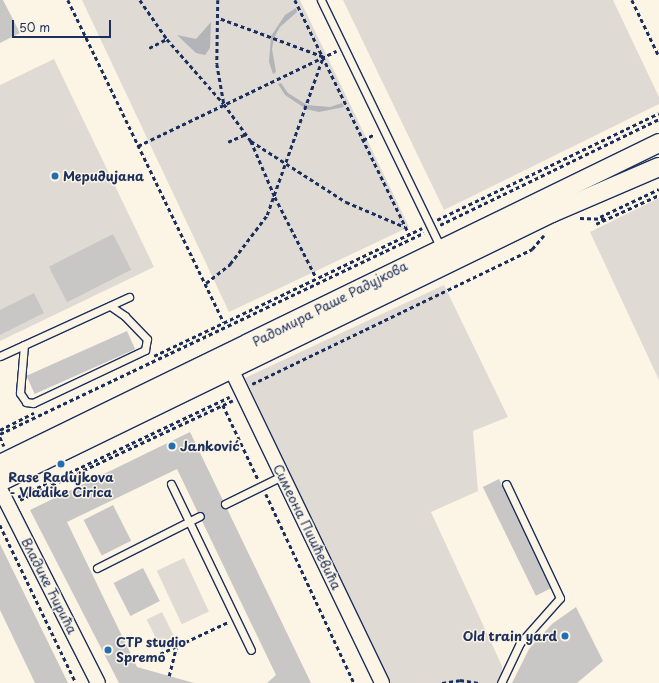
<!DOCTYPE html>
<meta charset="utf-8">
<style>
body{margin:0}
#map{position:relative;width:659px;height:683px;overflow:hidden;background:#fcf5e5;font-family:"Playpen Sans",sans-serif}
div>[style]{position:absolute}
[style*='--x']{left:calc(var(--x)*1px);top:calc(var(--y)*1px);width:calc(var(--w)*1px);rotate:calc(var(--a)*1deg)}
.green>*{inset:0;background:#dfdbd4;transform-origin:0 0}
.water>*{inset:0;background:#b2b4b8}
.building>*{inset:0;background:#c8c7c6;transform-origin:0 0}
.path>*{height:2.5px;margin-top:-1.25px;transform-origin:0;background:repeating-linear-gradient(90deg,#1b2f5e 0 4px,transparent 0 7px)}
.roads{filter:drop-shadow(1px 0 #1b2f5e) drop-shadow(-1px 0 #1b2f5e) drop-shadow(0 1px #1b2f5e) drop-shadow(0 -1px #1b2f5e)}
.service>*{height:7px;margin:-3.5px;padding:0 3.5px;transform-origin:3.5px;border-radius:3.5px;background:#fcf5e5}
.minor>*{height:14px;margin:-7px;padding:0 7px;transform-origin:7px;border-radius:7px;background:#fcf5e5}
.tertiary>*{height:18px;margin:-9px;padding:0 9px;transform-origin:9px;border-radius:9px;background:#fcf5e5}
.dots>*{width:11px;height:11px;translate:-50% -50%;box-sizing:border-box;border:2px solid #fcf5e5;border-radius:50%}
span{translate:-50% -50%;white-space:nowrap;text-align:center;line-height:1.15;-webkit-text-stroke:3px #fcf5e5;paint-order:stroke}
.poi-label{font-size:13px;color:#1b2f5e;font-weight:700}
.left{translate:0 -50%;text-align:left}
.right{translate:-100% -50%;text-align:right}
.street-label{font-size:13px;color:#1b2f5e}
.scale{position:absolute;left:12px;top:20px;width:99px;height:18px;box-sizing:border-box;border:2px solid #1b2f5e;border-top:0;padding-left:5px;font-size:12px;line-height:14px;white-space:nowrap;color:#1b2f5e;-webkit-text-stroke:3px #fcf5e5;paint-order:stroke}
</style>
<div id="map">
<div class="green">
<i style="clip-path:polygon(82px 0,300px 0,409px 227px,229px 312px)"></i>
<i style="clip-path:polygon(343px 0,613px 0,659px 97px,659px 104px,444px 210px)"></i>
<i style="clip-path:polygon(54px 59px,154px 267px,0 341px,0 85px)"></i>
<i style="clip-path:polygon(659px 198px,659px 380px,590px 232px)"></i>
<i style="clip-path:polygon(444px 285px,508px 417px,473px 431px,478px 491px,431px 512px,502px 666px,501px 683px,390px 683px,245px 378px)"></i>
<i style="left:184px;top:558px;width:59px;height:30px;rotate:65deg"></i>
<i style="left:162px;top:612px;width:34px;height:17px;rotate:64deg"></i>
</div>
<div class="water">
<i style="clip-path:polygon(296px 8px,297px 12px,280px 27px,274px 38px,272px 49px,276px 72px,273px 74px,269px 62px,271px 36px,285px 15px)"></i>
<i style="clip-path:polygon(211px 22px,210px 48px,205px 55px,196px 53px,177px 35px,196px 39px)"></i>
<i style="clip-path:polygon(281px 83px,288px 93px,307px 105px,330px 107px,342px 103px,344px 107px,319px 112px,306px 109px,285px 95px,278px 84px)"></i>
</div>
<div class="building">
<i style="clip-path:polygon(0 0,3px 0,20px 33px,0 43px)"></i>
<i style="left:113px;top:234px;width:40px;height:72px;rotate:63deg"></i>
<i style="clip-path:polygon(34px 293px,44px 313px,0 335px,0 310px)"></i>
<i style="left:127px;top:331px;width:20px;height:110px;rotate:66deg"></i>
<i style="clip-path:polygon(190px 432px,311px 683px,267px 683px,276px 675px,177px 469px,67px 522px,137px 667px,194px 683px,119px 683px,30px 510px)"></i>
<i style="left:499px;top:479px;width:121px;height:18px;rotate:64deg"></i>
<i style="left:113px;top:505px;width:40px;height:33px;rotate:63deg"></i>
<i style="clip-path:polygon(0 544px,68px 683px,35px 683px,0 610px)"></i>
<i style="left:143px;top:568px;width:37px;height:33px;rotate:63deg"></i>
<i style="clip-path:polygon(576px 607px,603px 661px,577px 683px,512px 683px,529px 649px,552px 624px)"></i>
</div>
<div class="path">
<i style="--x:68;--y:0;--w:358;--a:64.2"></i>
<i style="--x:140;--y:0;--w:47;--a:55.3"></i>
<i style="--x:167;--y:39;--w:86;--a:48.8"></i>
<i style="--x:224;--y:104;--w:46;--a:53.9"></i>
<i style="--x:251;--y:141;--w:113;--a:32.7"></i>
<i style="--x:346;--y:202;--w:64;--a:23"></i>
<i style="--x:218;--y:0;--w:64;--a:90.9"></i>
<i style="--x:217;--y:64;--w:40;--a:80"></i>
<i style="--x:295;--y:0;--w:260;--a:64"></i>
<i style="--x:632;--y:0;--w:62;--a:64.3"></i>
<i style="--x:149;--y:48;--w:20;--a:-27"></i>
<i style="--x:363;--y:140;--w:13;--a:-27"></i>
<i style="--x:251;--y:141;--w:61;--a:66.8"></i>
<i style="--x:275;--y:197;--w:90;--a:62.9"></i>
<i style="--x:228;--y:142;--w:20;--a:-24"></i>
<i style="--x:138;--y:146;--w:220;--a:-25.6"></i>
<i style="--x:600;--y:217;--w:65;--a:-25.4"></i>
<i style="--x:580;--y:218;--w:28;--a:2"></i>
<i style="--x:437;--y:220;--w:246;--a:-25.7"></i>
<i style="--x:596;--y:224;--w:69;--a:-24.7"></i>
<i style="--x:440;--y:225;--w:243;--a:-25.8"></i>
<i style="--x:206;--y:283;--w:31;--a:-38"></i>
<i style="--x:230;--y:264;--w:61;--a:-52.9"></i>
<i style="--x:267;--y:215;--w:168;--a:-70.5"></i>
<i style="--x:323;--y:57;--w:110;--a:-159.7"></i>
<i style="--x:154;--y:356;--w:297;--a:-25.5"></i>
<i style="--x:252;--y:384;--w:311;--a:-25.7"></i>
<i style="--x:532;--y:249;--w:18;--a:-49"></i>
<i style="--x:223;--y:405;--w:82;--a:64.7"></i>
<i style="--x:0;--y:430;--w:38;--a:-27"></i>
<i style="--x:0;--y:434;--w:469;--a:-25.4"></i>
<i style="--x:0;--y:437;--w:10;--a:66"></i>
<i style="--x:266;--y:494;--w:208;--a:65"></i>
<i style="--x:18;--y:497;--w:234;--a:-25.3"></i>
<i style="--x:20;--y:500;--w:235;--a:-25.1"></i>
<i style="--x:0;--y:525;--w:175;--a:64.3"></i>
<i style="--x:160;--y:654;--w:75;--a:-25.2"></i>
<i style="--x:169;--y:676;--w:30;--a:-76"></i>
<i style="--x:442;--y:683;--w:18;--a:-9"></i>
<i style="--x:460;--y:680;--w:19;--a:9"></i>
</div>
<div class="roads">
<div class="service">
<i style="--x:321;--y:0;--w:276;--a:64.2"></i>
<i style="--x:24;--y:345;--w:48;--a:94.8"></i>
<i style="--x:20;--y:393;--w:11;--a:56"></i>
<i style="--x:26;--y:402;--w:7;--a:8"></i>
<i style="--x:33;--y:403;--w:124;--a:-25.3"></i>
<i style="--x:145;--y:350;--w:11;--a:-80"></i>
<i style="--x:147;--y:339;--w:32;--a:-134"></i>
<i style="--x:125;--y:316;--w:18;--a:-146"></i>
<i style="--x:0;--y:356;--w:142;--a:-24.6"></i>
<i style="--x:171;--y:484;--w:184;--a:64.3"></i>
<i style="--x:225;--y:504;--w:64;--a:-26.2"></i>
<i style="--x:97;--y:568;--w:115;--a:-26.8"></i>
<i style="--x:501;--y:683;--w:44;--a:-64.6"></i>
<i style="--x:520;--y:643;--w:60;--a:-48.4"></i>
<i style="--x:560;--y:598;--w:126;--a:-115.3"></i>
</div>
<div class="minor">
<i style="--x:232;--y:371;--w:346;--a:64.3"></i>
<i style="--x:0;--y:489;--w:217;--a:63.2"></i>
</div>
<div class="tertiary">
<i style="--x:0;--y:464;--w:733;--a:-25.97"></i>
<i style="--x:0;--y:482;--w:614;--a:-25.98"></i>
<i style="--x:552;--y:213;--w:116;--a:-23.3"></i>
</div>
</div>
<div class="dots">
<i style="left:55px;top:176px;background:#1f6fb2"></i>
<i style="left:172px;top:446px;background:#1f6fb2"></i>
<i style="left:61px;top:464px;background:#1f6fb2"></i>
<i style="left:565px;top:636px;background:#1f6fb2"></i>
<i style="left:108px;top:650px;background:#1f6fb2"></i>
</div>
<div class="poi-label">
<span class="left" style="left:63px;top:176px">Меридијана</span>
<span class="left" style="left:180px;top:446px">Janković</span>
<span style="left:61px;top:485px">Rase Radujkova<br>- Vladike Cirica</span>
<span class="right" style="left:557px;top:636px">Old train yard</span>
<span class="left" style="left:116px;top:650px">CTP studio<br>Spremo</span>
</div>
<div class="street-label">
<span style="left:330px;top:304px;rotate:-27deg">Радомира Раше Радујкова</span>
<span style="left:307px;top:527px;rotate:64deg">Симеона Пишћевића</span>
<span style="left:49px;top:586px;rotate:63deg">Владике Ћирића</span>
</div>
<div class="scale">50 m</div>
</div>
